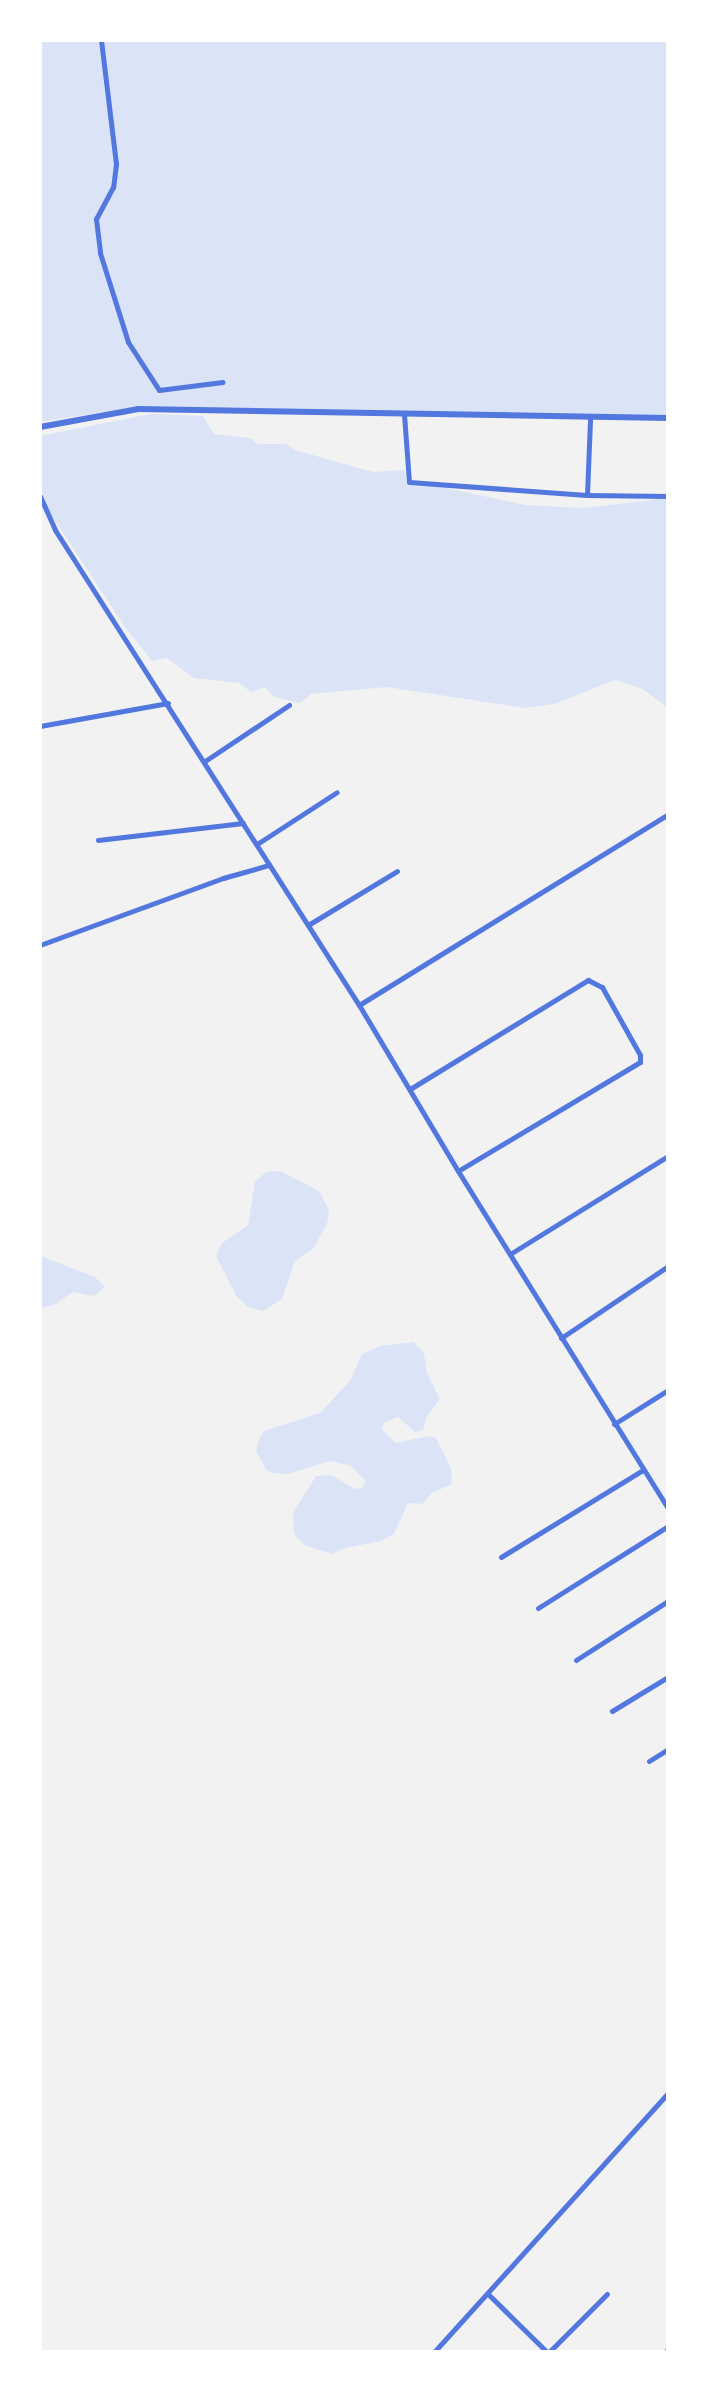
<!DOCTYPE html>
<style>
body{margin:0}
#map{position:relative;width:708px;height:2392px;overflow:hidden;background:#f2f2f2;font-family:Montserrat,sans-serif}
div>[style]{position:absolute}
[style*='--x']{left:calc(var(--x)*1px);top:calc(var(--y)*1px);width:calc(var(--w)*1px);rotate:calc(var(--a)*1deg)}
.green>*{inset:0;background:#dbe4f7}
.minor>*{height:5px;margin:-2.5px;padding:0 2.5px;transform-origin:2.5px;border-radius:2.5px;background:#5277de}
.tertiary>*{height:6px;margin:-3px;padding:0 3px;transform-origin:3px;border-radius:3px;background:#5277de}
span{translate:-50% -50%;white-space:nowrap;text-align:center;line-height:1.15;-webkit-text-stroke:8px #fff;paint-order:stroke}
.frame{position:absolute;inset:0;border:42px solid #fff;pointer-events:none}
</style>
<div id="map">
<div class="green">
<i style="clip-path:polygon(40px 40px,668px 40px,668px 416px,138px 407px,40px 422px)"></i>
<i style="clip-path:polygon(150px 414px,203px 416px,214px 434px,250px 438px,258px 444px,286px 444px,295px 450px,373px 472px,405px 470px,407px 486px,441px 487px,525px 505px,583px 508px,652px 500px,668px 494px,668px 708px,643px 689px,615px 680px,554px 704px,525px 708px,387px 687px,311px 694px,300px 703px,274px 697px,265px 687px,251px 692px,239px 683px,194px 678px,167px 658px,152px 661px,125px 627px,50px 513px,40px 487px,40px 436px)"></i>
<i style="clip-path:polygon(280px 1171px,319px 1191px,329px 1210px,327px 1224px,313px 1249px,295px 1261px,282px 1299px,263px 1311px,248px 1307px,237px 1297px,216px 1256px,222px 1243px,248px 1225px,255px 1182px,266px 1172px)"></i>
<i style="clip-path:polygon(40px 1256px,95px 1277px,105px 1287px,94px 1296px,73px 1292px,54px 1305px,41px 1308px)"></i>
<i style="clip-path:polygon(414px 1342px,424px 1353px,427px 1373px,440px 1399px,427px 1416px,423px 1430px,415px 1432px,398px 1417px,385px 1422px,381px 1428px,395px 1443px,429px 1436px,436px 1438px,451px 1469px,452px 1484px,432px 1493px,422px 1504px,408px 1503px,394px 1534px,381px 1541px,345px 1548px,332px 1554px,304px 1545px,294px 1534px,293px 1513px,316px 1476px,331px 1475px,355px 1489px,362px 1488px,366px 1481px,351px 1466px,330px 1461px,287px 1474px,273px 1473px,266px 1470px,256px 1451px,260px 1437px,264px 1431px,320px 1413px,350px 1381px,362px 1354px,380px 1346px)"></i>
</div>
<div class="minor">
<i style="--x:101;--y:40;--w:125;--a:83.1"></i>
<i style="--x:116;--y:164;--w:23;--a:97"></i>
<i style="--x:113;--y:187;--w:36;--a:118"></i>
<i style="--x:96;--y:219;--w:34;--a:83"></i>
<i style="--x:100;--y:253;--w:93;--a:72.5"></i>
<i style="--x:128;--y:342;--w:57;--a:57.1"></i>
<i style="--x:159;--y:390;--w:64;--a:-7.2"></i>
<i style="--x:404;--y:414;--w:68;--a:85.8"></i>
<i style="--x:409;--y:482;--w:178;--a:4.2"></i>
<i style="--x:587;--y:495;--w:81;--a:0.7"></i>
<i style="--x:587;--y:495;--w:76;--a:-87.7"></i>
<i style="--x:40;--y:496;--w:37;--a:66"></i>
<i style="--x:55;--y:530;--w:564;--a:57.38"></i>
<i style="--x:359;--y:1005;--w:193;--a:59.2"></i>
<i style="--x:458;--y:1171;--w:397;--a:58.1"></i>
<i style="--x:40;--y:726;--w:130;--a:-10.2"></i>
<i style="--x:205;--y:761;--w:101;--a:-33.7"></i>
<i style="--x:98;--y:840;--w:146;--a:-6.7"></i>
<i style="--x:257;--y:844;--w:95;--a:-33"></i>
<i style="--x:308;--y:925;--w:104;--a:-31.2"></i>
<i style="--x:40;--y:945;--w:195;--a:-20.1"></i>
<i style="--x:223;--y:878;--w:48;--a:-15.8"></i>
<i style="--x:359;--y:1005;--w:363;--a:-31.7"></i>
<i style="--x:410;--y:1089;--w:209;--a:-31.5"></i>
<i style="--x:588;--y:980;--w:16;--a:27"></i>
<i style="--x:602;--y:987;--w:78;--a:60.8"></i>
<i style="--x:640;--y:1055;--w:7;--a:90"></i>
<i style="--x:640;--y:1062;--w:212;--a:149.1"></i>
<i style="--x:510;--y:1254;--w:186;--a:-31.8"></i>
<i style="--x:561;--y:1338;--w:129;--a:-33.9"></i>
<i style="--x:614;--y:1424;--w:64;--a:-32.2"></i>
<i style="--x:501;--y:1557;--w:167;--a:-31.5"></i>
<i style="--x:538;--y:1608;--w:154;--a:-32.2"></i>
<i style="--x:576;--y:1660;--w:109;--a:-32.7"></i>
<i style="--x:612;--y:1711;--w:66;--a:-31.3"></i>
<i style="--x:649;--y:1761;--w:22;--a:-32"></i>
<i style="--x:488;--y:2294;--w:83;--a:44.5"></i>
<i style="--x:434;--y:2352;--w:349;--a:-47.9"></i>
<i style="--x:549;--y:2352;--w:82;--a:-45"></i>
<i style="--x:665;--y:2352;--w:4;--a:-45"></i>
</div>
<div class="tertiary">
<i style="--x:40;--y:427;--w:100;--a:-10.4"></i>
<i style="--x:138;--y:409;--w:530;--a:0.97"></i>
</div>
<div class="frame"></div>
</div>
